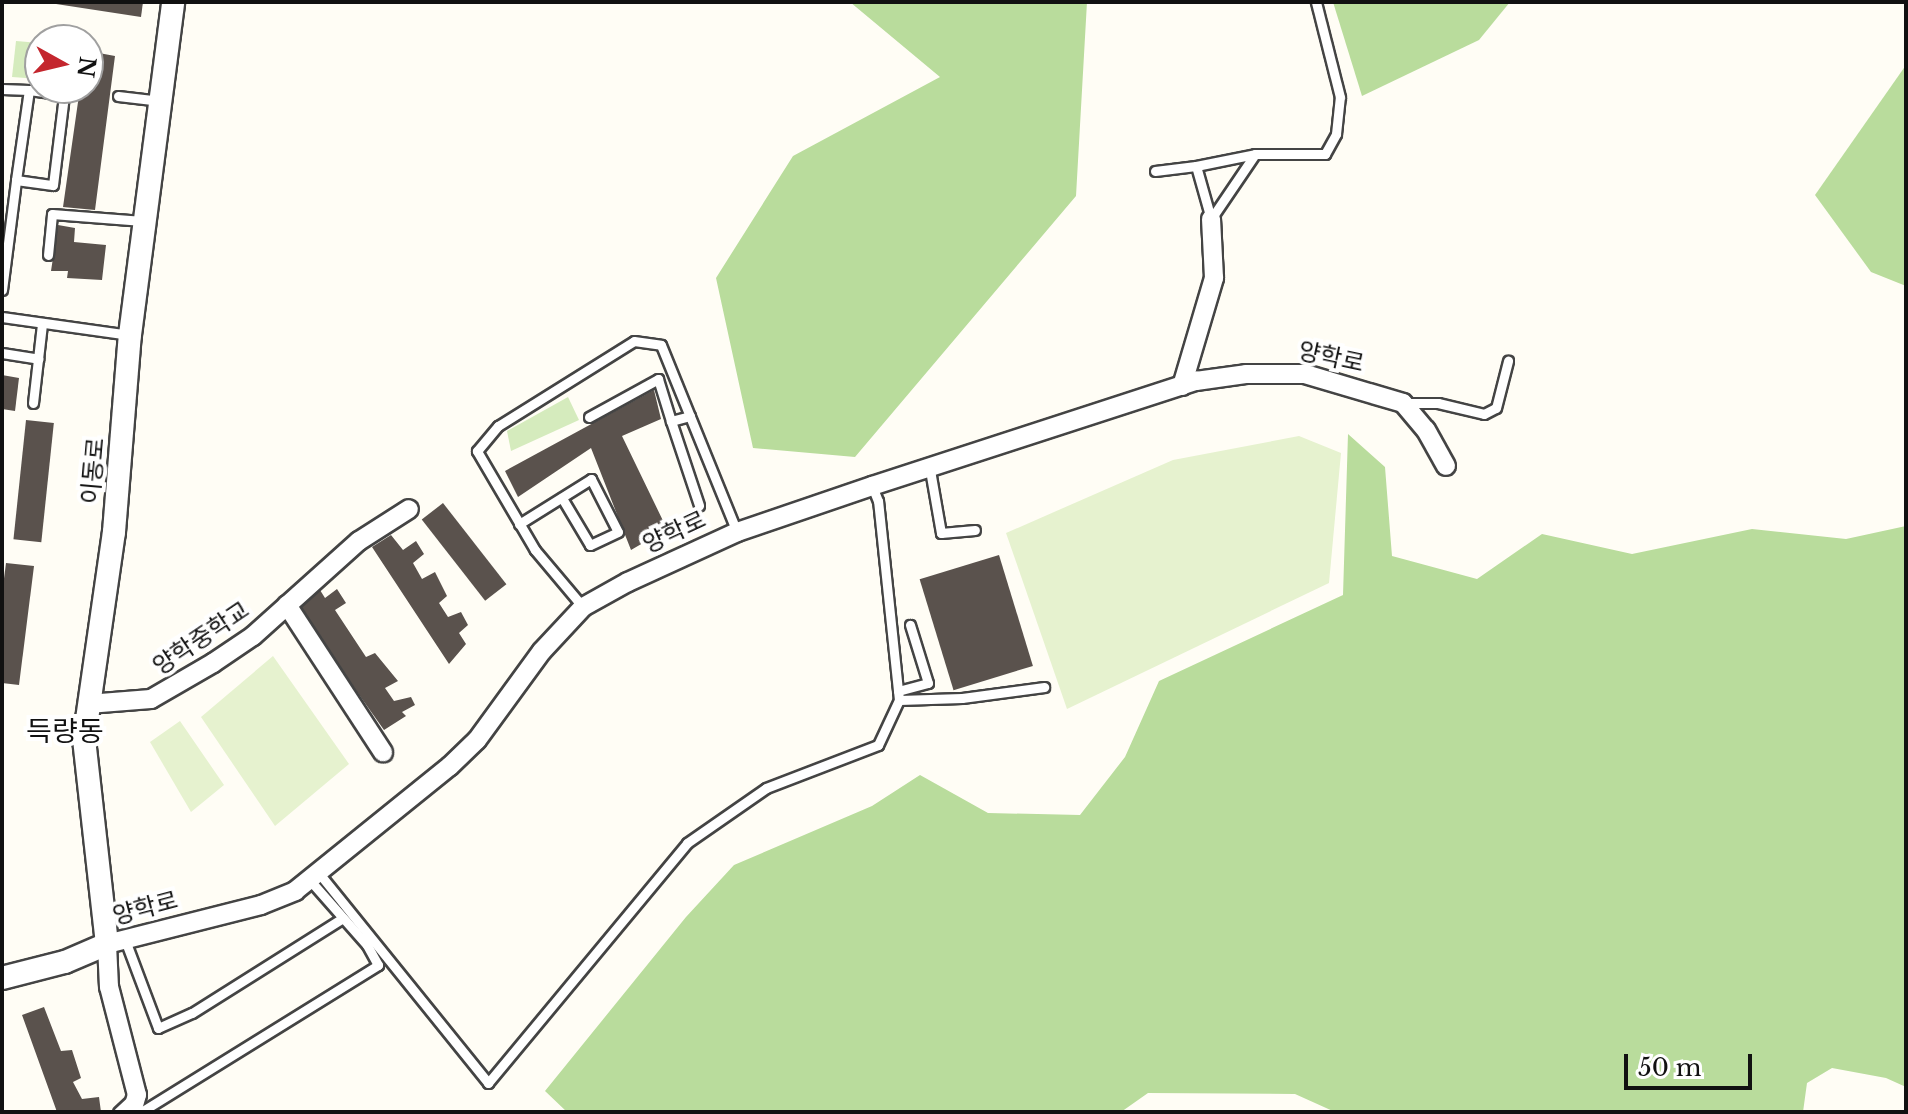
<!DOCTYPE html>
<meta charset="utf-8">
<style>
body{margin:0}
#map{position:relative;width:1908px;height:1114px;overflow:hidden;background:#fffdf5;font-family:"Libre Baskerville","Noto Sans KR",serif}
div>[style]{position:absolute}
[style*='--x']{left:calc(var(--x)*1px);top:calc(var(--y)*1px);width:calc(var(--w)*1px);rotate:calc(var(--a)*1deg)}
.green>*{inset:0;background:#d5ebbd}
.forest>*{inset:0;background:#b9dc9c}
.pitch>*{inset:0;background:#e6f2cf}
.building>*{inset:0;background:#5a524d;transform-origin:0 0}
.roads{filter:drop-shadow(2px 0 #444) drop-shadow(-2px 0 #444) drop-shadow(0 2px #444) drop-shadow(0 -2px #444)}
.service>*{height:9px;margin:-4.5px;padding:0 4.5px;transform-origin:4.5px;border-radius:4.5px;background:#fff}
.minor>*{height:18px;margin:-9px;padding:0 9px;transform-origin:9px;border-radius:9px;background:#fff}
.tertiary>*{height:22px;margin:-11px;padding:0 11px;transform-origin:11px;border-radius:11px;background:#fff}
span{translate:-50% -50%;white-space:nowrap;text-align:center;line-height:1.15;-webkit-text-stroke:8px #fff;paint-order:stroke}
.street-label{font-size:24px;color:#111}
.quarter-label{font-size:28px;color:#111}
.frame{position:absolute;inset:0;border:4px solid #111;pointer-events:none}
.north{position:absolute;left:24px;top:24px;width:80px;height:80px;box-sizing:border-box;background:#fff;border:2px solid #a0a0a0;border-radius:50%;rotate:98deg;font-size:22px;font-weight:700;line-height:32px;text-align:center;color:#111}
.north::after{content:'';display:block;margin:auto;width:28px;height:36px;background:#c4262e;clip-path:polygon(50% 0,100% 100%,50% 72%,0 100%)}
.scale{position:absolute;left:1624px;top:1054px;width:128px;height:36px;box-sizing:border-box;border:4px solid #111;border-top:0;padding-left:10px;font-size:24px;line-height:28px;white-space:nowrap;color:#111;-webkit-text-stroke:6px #fff;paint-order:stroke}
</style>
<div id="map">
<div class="green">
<i style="clip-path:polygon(16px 41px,40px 43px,40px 79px,12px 77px)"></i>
<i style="clip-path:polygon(568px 397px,579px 420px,511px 451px,507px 431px)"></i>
</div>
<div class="forest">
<i style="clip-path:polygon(850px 2px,1087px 2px,1076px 196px,855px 457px,753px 448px,716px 278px,793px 156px,940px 77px)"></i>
<i style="clip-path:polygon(1333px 2px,1510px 2px,1479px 40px,1362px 96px)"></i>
<i style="clip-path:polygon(1906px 65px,1906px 286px,1871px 272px,1815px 195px)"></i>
<i style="clip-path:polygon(1348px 434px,1385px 467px,1392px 556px,1477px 579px,1542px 534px,1632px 554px,1752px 529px,1846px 539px,1906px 526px,1906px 1087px,1886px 1078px,1832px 1068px,1807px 1083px,1803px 1112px,1335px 1112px,1295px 1094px,1148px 1093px,1121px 1112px,567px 1112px,545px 1091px,686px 917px,734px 865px,872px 806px,920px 775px,988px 813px,1080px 815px,1125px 757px,1159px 681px,1343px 595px)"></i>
</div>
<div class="pitch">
<i style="clip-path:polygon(1299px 436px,1341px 453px,1329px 583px,1067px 709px,1006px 533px,1173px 460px)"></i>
<i style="clip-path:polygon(273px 656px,349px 764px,275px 826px,201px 717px)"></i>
<i style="clip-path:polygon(180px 721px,224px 785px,191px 812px,150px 742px)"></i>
</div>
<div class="building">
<i style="clip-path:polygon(43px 2px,143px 2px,141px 17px)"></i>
<i style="clip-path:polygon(88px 51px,115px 56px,95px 210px,63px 207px,80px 88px,88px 88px)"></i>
<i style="clip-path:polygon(58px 225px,75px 228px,74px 242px,106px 245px,102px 280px,67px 278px,68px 271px,51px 271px)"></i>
<i style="clip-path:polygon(2px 375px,19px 378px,15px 411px,2px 409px)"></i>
<i style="clip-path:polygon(654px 390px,661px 419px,622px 436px,667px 529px,631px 550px,591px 448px,518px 497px,505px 471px)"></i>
<i style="left:26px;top:420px;width:28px;height:120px;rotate:6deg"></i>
<i style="left:443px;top:503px;width:103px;height:27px;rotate:52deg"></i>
<i style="clip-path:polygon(391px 535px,403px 550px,416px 541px,424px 554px,413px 563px,422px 579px,435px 572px,447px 596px,439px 603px,448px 617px,461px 612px,468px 625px,459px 633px,466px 644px,449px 664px,372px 547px)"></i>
<i style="left:999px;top:555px;width:116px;height:83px;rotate:73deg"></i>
<i style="clip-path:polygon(6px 563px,34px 566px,19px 685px,2px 683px,2px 594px)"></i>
<i style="clip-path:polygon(337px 589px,346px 603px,335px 610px,366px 657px,375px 653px,398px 681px,385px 688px,394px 701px,411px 697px,415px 705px,402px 712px,406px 716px,384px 730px,297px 607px,320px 590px,325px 598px)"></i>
<i style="clip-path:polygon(44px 1007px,61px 1051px,72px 1050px,81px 1078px,73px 1082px,82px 1099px,99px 1097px,101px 1112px,57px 1112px,22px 1015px)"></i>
</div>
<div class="roads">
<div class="service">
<i style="--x:2;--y:89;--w:27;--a:2"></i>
<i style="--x:118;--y:96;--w:43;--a:6.6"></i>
<i style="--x:1155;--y:171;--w:41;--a:-7"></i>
<i style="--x:16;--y:180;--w:91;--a:-81.8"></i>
<i style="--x:29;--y:90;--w:35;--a:8"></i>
<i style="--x:1211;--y:219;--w:55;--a:-105.8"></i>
<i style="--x:1196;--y:166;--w:60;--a:-11.5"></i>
<i style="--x:1255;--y:154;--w:70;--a:0"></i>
<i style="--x:1325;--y:154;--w:23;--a:-61"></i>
<i style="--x:1336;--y:134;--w:37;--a:-84"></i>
<i style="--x:1340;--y:97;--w:98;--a:-104.2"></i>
<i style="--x:1211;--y:219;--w:78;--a:-55.9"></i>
<i style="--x:48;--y:255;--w:41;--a:-84.4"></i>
<i style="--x:52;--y:214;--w:91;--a:4.4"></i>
<i style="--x:2;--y:290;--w:111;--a:-82.7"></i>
<i style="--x:16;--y:180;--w:37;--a:8"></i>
<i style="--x:53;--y:185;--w:91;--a:-83"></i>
<i style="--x:64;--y:95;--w:10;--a:-11"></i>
<i style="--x:2;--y:317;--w:129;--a:8"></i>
<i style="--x:2;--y:353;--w:37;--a:9"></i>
<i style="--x:33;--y:403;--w:80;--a:-83.5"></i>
<i style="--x:1403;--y:403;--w:35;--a:0"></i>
<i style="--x:1438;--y:403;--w:47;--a:13.4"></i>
<i style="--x:1484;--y:414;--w:13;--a:-27"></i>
<i style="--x:1496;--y:408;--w:49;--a:-75.7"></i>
<i style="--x:690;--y:416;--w:20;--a:165"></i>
<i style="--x:671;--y:421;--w:89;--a:71.6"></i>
<i style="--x:589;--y:417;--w:79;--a:-28.8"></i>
<i style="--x:658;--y:379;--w:44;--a:72.8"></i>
<i style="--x:930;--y:470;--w:64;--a:80.1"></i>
<i style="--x:941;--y:533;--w:34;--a:-5"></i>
<i style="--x:519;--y:524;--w:85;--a:-32"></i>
<i style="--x:591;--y:479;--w:59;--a:63"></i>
<i style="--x:618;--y:532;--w:31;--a:155"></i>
<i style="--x:590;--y:545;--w:55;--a:-120.8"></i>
<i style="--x:583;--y:607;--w:75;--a:-130.1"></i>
<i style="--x:535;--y:550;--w:115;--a:-120.4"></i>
<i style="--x:477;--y:451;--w:33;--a:-50"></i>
<i style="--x:498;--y:426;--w:160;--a:-32"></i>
<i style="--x:634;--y:341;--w:27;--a:8"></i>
<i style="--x:661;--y:345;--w:202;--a:67.9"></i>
<i style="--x:898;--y:691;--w:31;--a:-15"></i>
<i style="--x:928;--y:683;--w:61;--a:-107.2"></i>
<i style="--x:899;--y:700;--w:63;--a:-1.8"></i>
<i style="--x:962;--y:698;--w:83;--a:-7.6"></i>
<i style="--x:318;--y:872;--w:271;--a:51.1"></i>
<i style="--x:488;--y:1083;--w:312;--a:-50.3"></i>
<i style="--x:687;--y:843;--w:96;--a:-34.8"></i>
<i style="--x:766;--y:788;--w:120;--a:-21"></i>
<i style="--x:878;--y:745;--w:50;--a:-65"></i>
<i style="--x:899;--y:700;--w:200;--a:-96"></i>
<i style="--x:878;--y:501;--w:16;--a:-112"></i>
<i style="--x:125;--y:940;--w:94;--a:69.4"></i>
<i style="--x:158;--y:1028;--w:37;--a:-24"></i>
<i style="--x:192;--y:1013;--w:178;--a:-32.2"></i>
<i style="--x:118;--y:1112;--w:18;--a:-43"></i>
<i style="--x:141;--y:1112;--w:279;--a:-31.8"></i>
<i style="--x:378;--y:965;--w:23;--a:-119"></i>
<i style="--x:367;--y:945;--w:89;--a:-131.4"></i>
</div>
<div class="minor">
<i style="--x:1182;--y:386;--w:113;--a:-73.5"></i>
<i style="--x:1214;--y:278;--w:59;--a:-92.9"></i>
<i style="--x:287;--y:605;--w:176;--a:56.9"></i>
<i style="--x:88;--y:704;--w:63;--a:-4.5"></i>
<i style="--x:151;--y:699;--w:72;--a:-30.1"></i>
<i style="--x:213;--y:663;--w:48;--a:-34"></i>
<i style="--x:253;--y:636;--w:142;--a:-41.9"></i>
<i style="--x:359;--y:541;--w:59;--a:-32.6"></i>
<i style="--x:132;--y:1112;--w:18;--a:-74"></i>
<i style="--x:137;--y:1095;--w:112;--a:-104.5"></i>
<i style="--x:109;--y:987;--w:43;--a:-92.7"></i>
<i style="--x:107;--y:944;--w:159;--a:-14.2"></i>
<i style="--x:261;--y:905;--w:37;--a:-22"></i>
<i style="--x:295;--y:891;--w:199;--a:-38.9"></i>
<i style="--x:450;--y:766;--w:37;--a:-44"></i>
<i style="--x:477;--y:740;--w:110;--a:-53.9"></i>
<i style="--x:542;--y:651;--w:60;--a:-47"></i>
<i style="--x:583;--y:607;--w:51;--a:-29.1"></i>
<i style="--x:628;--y:582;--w:120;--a:-24.6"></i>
<i style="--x:737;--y:532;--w:143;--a:-18.8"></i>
<i style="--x:872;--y:486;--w:341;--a:-18"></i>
<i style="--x:1196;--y:381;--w:50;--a:-8"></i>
<i style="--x:1246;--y:374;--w:59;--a:0"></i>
<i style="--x:1305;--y:374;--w:102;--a:16.5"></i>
<i style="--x:1403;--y:403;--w:35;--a:50"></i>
<i style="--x:1426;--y:430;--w:41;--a:60.9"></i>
</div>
<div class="tertiary">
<i style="--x:2;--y:978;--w:65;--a:-14.3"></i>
<i style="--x:65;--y:962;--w:46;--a:-23.2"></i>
<i style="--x:107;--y:944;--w:205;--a:-96.4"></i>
<i style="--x:84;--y:740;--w:210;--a:-81.8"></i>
<i style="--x:114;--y:532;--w:198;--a:-85.4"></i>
<i style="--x:130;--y:335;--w:336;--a:-82.6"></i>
</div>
</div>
<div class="street-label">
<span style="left:1331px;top:357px;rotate:12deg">양학로</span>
<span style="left:93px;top:471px;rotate:-85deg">이동로</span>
<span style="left:674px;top:532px;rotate:-25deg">양학로</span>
<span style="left:201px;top:638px;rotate:-34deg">양학중학교</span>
<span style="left:145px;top:908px;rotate:-15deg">양학로</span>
</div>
<div class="quarter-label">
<span style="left:65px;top:732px">득량동</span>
</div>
<div class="frame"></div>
<div class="north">N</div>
<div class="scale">50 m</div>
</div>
